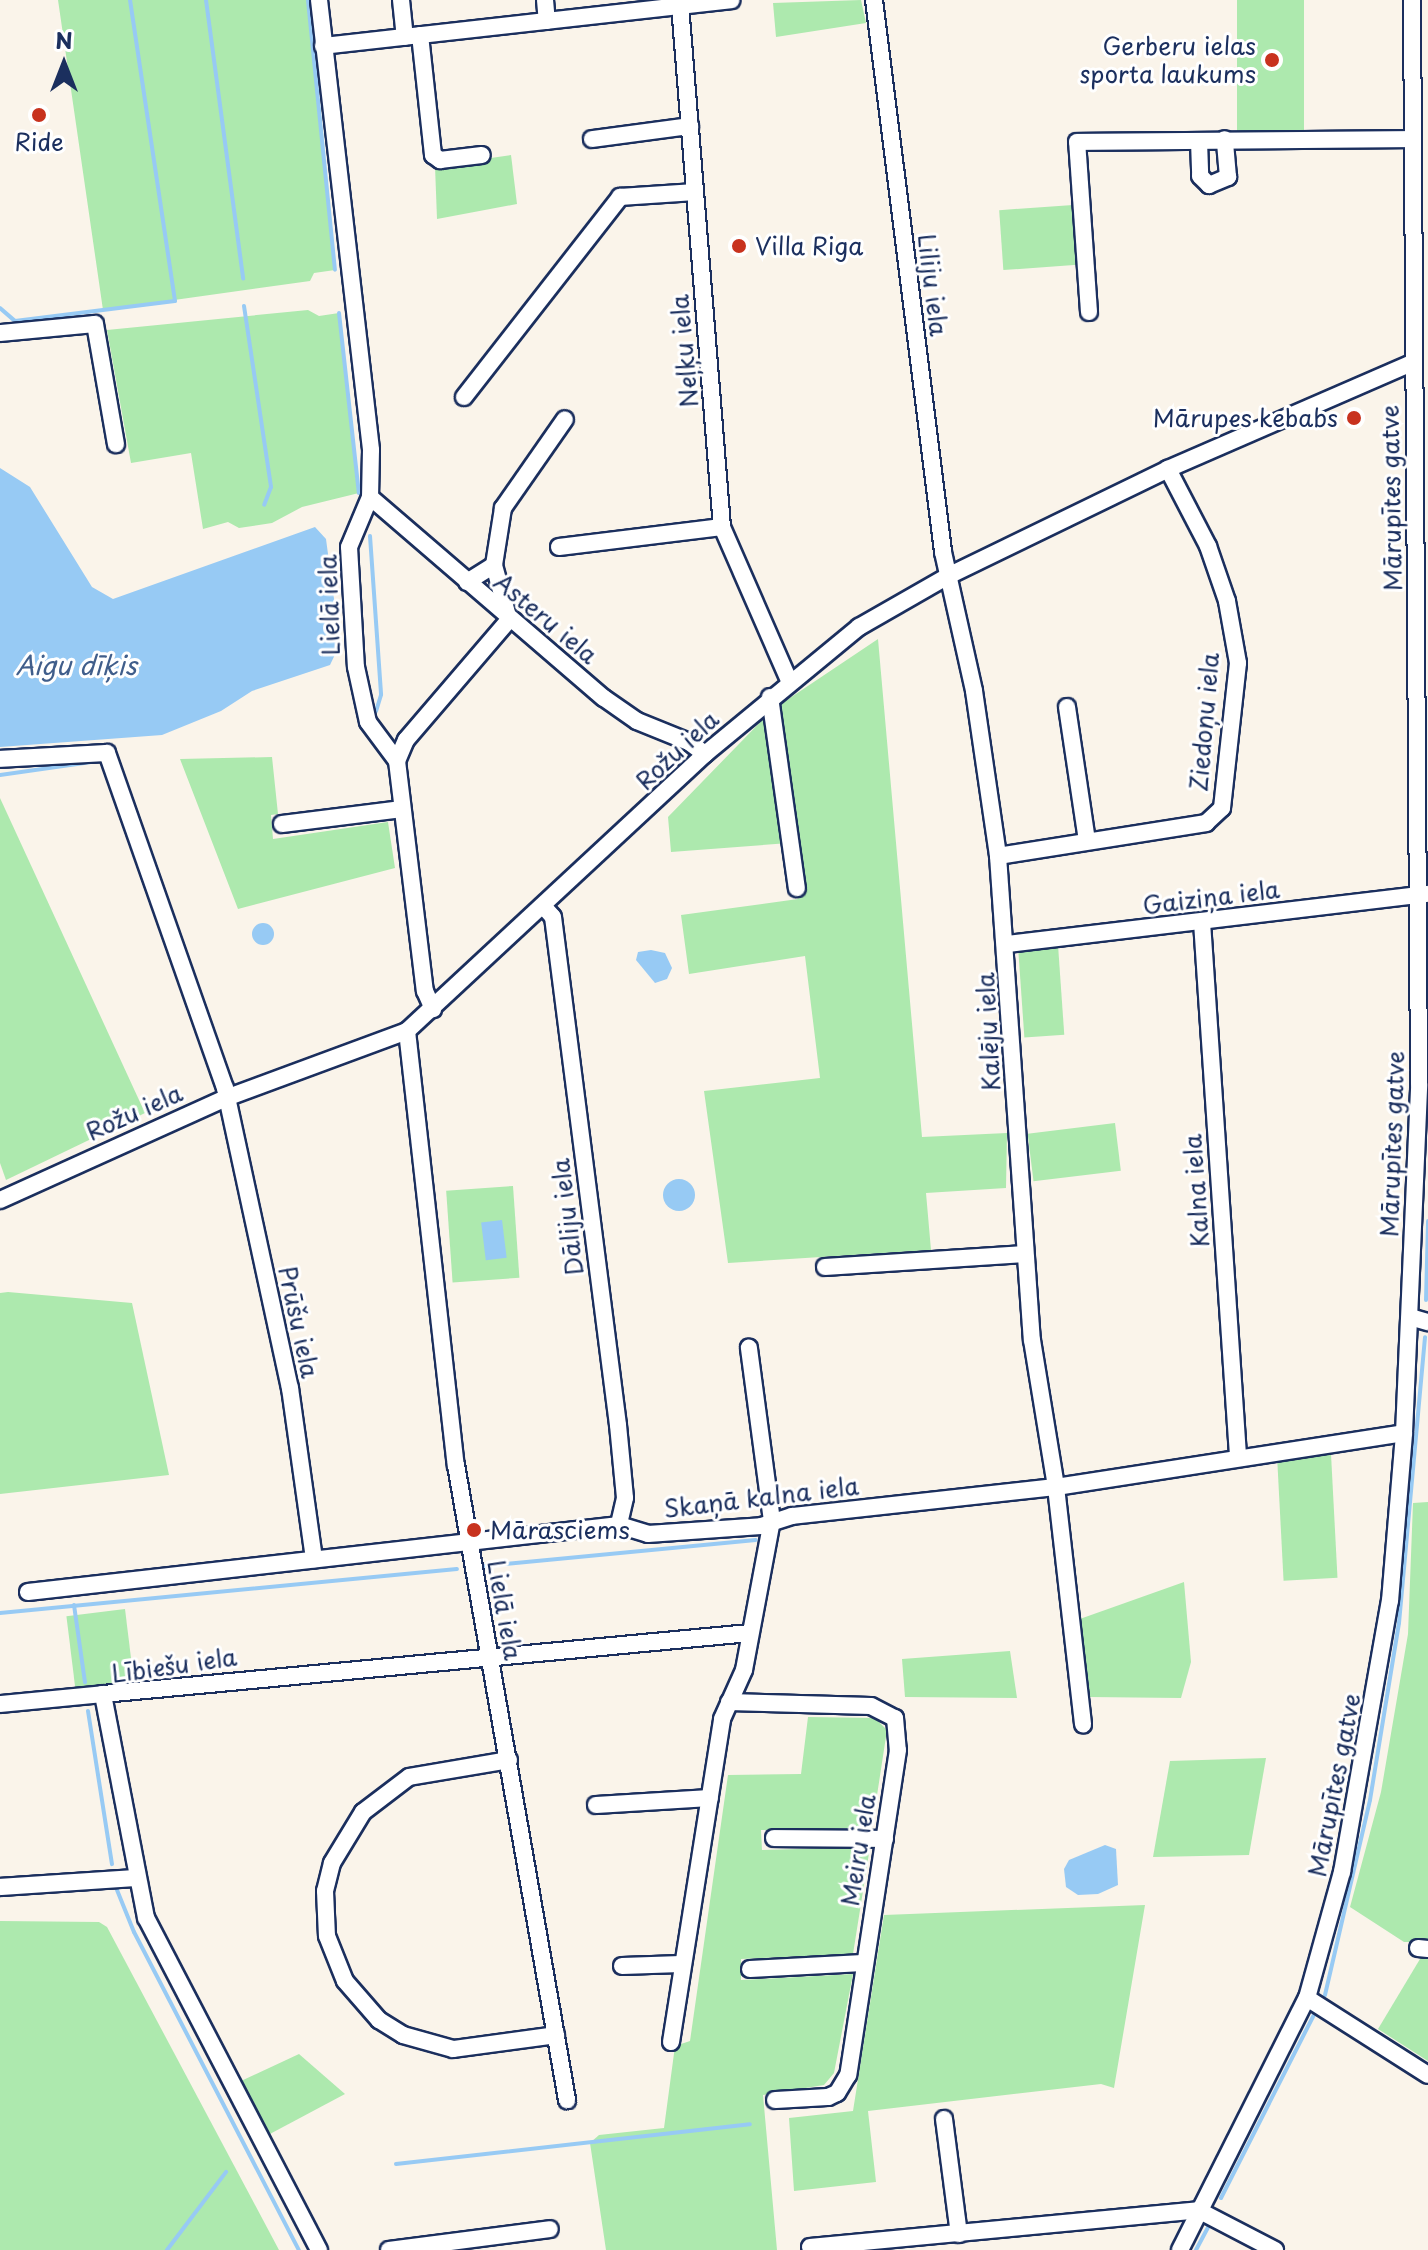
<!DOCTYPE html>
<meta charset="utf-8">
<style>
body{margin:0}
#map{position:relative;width:1428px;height:2250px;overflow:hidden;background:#faf4ea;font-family:"Playpen Sans",sans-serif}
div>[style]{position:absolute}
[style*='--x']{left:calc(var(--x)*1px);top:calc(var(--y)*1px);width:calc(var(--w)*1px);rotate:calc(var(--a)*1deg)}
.green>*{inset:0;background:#ade9ae;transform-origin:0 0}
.water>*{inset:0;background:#97caf4;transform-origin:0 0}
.round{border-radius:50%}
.stream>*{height:4px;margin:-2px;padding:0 2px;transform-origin:2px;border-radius:2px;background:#97caf4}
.roads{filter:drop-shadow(2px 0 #1b2f5e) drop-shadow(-2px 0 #1b2f5e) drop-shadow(0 2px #1b2f5e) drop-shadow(0 -2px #1b2f5e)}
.minor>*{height:16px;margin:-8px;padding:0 8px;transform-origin:8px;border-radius:8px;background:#fff}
.dots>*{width:22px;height:22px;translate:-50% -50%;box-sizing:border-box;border:4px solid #fff;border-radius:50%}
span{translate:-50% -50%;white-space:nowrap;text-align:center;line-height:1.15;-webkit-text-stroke:6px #fff;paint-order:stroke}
.poi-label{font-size:24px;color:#1b2f5e}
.right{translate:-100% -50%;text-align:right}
.left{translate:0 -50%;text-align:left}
.street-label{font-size:24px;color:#1b2f5e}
.water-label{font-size:26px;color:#405e8b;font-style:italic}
.north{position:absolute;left:24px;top:24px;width:80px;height:80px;-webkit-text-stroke:6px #fff;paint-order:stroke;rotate:0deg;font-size:22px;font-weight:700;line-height:32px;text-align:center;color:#1b2f5e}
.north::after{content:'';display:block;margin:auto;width:28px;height:36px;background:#1b2f5e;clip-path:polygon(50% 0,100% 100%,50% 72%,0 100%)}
</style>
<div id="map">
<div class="green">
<i style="clip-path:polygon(58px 0,308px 0,335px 270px,314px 273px,310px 281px,103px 310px)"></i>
<i style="clip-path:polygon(861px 0,866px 23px,776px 37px,773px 3px)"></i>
<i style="left:1237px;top:0;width:67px;height:135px"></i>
<i style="clip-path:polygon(511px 155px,517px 204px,437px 219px,435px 166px)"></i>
<i style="left:1073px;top:205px;width:60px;height:74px;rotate:86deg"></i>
<i style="clip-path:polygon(308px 310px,319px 316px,339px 313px,359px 493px,302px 507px,272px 523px,239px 528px,228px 522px,203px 529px,191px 453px,131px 463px,107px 330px)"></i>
<i style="clip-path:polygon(878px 639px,922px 1137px,1007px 1133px,1006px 1188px,926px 1193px,931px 1250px,728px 1263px,704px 1091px,820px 1078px,805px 956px,689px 974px,681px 915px,798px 899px,789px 843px,671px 852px,668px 817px,772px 710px)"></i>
<i style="clip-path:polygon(272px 757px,278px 814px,271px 815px,273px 839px,388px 822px,395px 868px,238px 909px,180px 759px)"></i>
<i style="clip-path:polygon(0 798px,145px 1113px,6px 1180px,0 1163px)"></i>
<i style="left:1058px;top:945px;width:90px;height:40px;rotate:86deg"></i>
<i style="left:1115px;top:1123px;width:48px;height:88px;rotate:83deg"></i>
<i style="left:513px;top:1186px;width:92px;height:67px;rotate:86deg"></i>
<i style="clip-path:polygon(8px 1292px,132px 1303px,169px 1475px,0 1494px,0 1293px)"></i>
<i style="left:1331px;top:1454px;width:124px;height:54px;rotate:87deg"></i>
<i style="clip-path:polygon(1428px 1502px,1428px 1942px,1404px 1942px,1350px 1907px,1381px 1792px,1408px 1634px,1413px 1503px)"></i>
<i style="clip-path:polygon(1184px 1582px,1191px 1662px,1181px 1698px,1089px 1697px,1077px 1620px)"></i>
<i style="left:125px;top:1609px;width:76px;height:59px;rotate:83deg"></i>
<i style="clip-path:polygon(1010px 1651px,1017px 1698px,905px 1697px,902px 1659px)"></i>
<i style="clip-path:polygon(808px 1717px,875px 1718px,887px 1730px,872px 1828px,761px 1830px,762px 1850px,870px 1847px,853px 1954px,741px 1959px,741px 1980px,853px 1974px,834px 2073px,824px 2085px,763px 2095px,777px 2250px,606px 2250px,590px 2143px,599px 2135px,664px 2128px,675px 2046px,690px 2041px,728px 1775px,801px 1774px)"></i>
<i style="clip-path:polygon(1266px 1758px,1249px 1855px,1153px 1857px,1170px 1761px)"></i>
<i style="clip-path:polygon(1145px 1905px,1114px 2088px,1101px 2084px,868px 2111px,876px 2182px,794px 2191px,789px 2118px,853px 2111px,884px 1915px)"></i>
<i style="clip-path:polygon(0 1921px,99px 1922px,107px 1927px,279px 2250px,0 2250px)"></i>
<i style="clip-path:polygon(1423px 1954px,1428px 1955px,1428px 2061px,1378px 2029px)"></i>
<i style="clip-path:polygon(299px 2054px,345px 2094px,268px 2135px,241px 2081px)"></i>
</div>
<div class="water">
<i style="clip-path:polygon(0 468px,30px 487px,92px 587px,113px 599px,315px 527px,326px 539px,340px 644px,330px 665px,252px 691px,221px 711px,162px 735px,0 747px)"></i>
<i class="round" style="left:252px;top:923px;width:22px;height:22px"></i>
<i style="clip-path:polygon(651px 950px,665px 953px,672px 968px,667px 979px,655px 983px,636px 960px,638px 952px)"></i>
<i class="round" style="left:663px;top:1179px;width:32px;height:32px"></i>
<i style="left:502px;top:1220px;width:38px;height:21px;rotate:83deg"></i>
<i style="clip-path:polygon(1105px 1845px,1116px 1849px,1118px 1885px,1098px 1894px,1078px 1895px,1066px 1887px,1064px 1869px,1069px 1860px)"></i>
</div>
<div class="stream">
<i style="--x:206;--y:0;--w:281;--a:82.4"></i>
<i style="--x:308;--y:0;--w:271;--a:84.3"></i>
<i style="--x:244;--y:306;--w:183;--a:81.5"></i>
<i style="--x:271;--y:487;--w:19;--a:111"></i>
<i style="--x:0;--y:308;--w:20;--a:41"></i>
<i style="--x:15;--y:321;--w:161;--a:-7.1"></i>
<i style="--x:175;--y:301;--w:304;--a:-98.5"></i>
<i style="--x:339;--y:313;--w:181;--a:83.7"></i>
<i style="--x:370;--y:536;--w:159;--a:86"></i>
<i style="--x:381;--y:695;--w:17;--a:107"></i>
<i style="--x:0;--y:775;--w:99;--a:-8.1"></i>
<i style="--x:1426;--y:1300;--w:79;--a:-88.5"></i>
<i style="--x:485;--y:1566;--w:272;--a:-5.5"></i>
<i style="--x:74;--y:1605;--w:78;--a:81.9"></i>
<i style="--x:0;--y:1613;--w:459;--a:-5.5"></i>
<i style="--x:88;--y:1711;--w:155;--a:81.1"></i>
<i style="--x:117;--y:1890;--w:45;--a:68"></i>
<i style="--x:134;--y:1932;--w:358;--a:62.6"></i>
<i style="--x:1325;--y:1995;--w:200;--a:-77"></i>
<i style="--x:1370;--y:1800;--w:179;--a:-80.7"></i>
<i style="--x:1399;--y:1623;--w:287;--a:-84.8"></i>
<i style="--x:396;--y:2164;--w:356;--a:-6.4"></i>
<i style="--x:1221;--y:2198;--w:208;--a:-63.1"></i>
<i style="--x:167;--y:2250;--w:98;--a:-52.9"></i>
<i style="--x:1196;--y:2250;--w:26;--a:-62"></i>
</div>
<div class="roads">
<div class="minor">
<i style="--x:319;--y:0;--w:453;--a:83.4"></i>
<i style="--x:371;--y:450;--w:47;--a:91.2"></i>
<i style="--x:370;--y:497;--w:54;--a:112.8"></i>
<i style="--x:349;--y:547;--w:120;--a:86.7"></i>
<i style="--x:356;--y:667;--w:56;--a:77.7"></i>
<i style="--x:368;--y:722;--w:49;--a:53.4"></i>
<i style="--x:397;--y:761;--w:232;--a:83.1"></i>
<i style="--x:425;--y:991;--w:20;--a:66"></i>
<i style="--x:401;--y:0;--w:37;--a:84"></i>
<i style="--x:545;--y:0;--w:21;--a:85"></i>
<i style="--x:874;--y:0;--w:556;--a:82.87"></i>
<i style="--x:943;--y:552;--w:142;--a:77.4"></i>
<i style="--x:974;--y:691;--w:167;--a:81.7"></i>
<i style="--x:998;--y:856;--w:485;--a:86"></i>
<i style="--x:1032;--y:1340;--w:149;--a:80.7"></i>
<i style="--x:1056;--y:1487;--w:239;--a:83.5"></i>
<i style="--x:680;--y:5;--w:524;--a:85.4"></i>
<i style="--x:722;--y:527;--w:167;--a:66.4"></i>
<i style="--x:420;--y:35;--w:121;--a:83.8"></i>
<i style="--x:433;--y:155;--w:9;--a:36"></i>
<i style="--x:440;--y:160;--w:42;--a:-6.8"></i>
<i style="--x:323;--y:46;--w:411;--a:-6.4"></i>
<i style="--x:592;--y:139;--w:99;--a:-7.6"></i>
<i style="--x:1199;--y:141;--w:35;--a:88"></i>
<i style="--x:1200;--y:176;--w:13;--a:45"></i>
<i style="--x:1209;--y:185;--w:21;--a:-23"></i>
<i style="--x:1228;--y:177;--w:38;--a:-95"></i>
<i style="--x:1089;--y:312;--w:170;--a:-94"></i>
<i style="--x:1077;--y:142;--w:334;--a:-0.5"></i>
<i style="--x:0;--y:333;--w:95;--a:-5.4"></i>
<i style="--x:95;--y:324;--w:122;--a:80.1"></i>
<i style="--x:464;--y:397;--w:254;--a:-52"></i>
<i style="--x:620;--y:197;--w:75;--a:-3.8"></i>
<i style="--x:370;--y:497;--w:308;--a:40.7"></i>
<i style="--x:604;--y:698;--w:40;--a:34.9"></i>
<i style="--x:637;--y:721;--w:56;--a:22"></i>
<i style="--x:689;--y:742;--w:20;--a:37"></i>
<i style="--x:559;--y:547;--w:164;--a:-7"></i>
<i style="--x:467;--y:582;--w:32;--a:-32"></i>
<i style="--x:770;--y:697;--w:193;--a:82"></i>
<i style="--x:1067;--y:707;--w:135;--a:81.5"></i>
<i style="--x:0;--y:759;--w:107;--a:-3.2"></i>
<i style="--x:107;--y:753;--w:355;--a:70.6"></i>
<i style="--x:225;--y:1088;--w:307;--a:77.8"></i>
<i style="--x:290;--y:1388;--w:173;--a:82"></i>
<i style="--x:397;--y:761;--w:23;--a:-67"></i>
<i style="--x:406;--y:740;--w:158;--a:-49.4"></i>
<i style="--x:509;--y:620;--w:57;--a:-105.3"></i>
<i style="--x:494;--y:565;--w:58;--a:-81"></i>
<i style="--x:503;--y:508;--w:108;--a:-55.1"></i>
<i style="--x:282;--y:824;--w:121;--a:-7.1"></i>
<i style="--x:998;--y:856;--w:211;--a:-9"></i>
<i style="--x:1206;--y:823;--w:22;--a:-43"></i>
<i style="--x:1222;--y:808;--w:146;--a:-83.7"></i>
<i style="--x:1238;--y:663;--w:63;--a:-100.1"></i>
<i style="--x:1227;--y:601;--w:58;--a:-109.1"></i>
<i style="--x:1208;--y:546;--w:87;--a:-117.5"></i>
<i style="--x:544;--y:907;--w:13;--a:48"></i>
<i style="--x:553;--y:917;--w:512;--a:82.71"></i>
<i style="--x:618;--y:1425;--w:73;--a:84.5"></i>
<i style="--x:625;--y:1498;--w:28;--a:103"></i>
<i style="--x:1202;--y:922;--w:535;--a:86.14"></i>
<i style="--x:1007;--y:944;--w:424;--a:-6.8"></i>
<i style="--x:407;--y:1031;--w:437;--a:83.6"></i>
<i style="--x:456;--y:1465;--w:645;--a:80.08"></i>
<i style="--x:0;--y:1200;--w:248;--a:-24.3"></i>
<i style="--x:226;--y:1098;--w:193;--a:-20.3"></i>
<i style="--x:407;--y:1031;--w:407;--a:-42.9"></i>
<i style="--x:705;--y:754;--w:200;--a:-39.5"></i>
<i style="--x:859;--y:627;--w:103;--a:-29.8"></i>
<i style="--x:948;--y:576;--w:245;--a:-25.9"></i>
<i style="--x:1168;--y:469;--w:266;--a:-23.5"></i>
<i style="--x:825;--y:1267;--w:200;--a:-3.7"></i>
<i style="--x:1410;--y:1317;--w:19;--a:16"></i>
<i style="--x:28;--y:1592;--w:595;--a:-6.47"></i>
<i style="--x:619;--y:1525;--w:30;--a:17"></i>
<i style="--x:648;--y:1534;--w:113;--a:-4"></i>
<i style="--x:761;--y:1526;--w:33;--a:-18"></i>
<i style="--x:792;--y:1516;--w:266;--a:-6.3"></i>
<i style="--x:1056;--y:1487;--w:352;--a:-8.8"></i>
<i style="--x:729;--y:1702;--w:142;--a:1.6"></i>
<i style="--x:871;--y:1706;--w:27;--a:27"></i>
<i style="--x:895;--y:1718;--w:32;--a:85"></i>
<i style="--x:898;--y:1750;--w:329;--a:98.7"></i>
<i style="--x:848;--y:2075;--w:21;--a:121"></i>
<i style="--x:837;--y:2093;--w:10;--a:156"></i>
<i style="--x:828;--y:2097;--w:53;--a:176.8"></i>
<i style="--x:0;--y:1704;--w:103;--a:-5.5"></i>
<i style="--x:509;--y:1760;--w:101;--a:170.4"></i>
<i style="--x:409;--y:1777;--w:58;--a:142.7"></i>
<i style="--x:363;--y:1812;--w:60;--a:121.3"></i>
<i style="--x:332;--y:1863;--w:29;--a:104"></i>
<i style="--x:325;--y:1891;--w:45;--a:87.5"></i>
<i style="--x:327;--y:1936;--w:48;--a:68.2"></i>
<i style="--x:345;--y:1981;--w:52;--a:48.9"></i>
<i style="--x:379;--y:2020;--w:28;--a:32"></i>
<i style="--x:403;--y:2035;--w:52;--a:15.6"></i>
<i style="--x:453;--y:2049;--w:104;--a:-7.7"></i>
<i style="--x:596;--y:1805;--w:114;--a:-3.5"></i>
<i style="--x:774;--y:1838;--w:111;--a:0.5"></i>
<i style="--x:0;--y:1887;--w:135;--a:-3.8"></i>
<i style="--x:1418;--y:1948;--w:10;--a:6"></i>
<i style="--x:622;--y:1966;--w:59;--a:-1.9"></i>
<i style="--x:750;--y:1969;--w:113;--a:-3"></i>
<i style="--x:1307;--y:1998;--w:143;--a:32.5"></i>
<i style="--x:671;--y:2042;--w:327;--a:-81"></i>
<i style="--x:722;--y:1719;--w:54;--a:-65.8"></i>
<i style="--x:744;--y:1670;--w:152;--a:-79.4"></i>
<i style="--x:772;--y:1521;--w:175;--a:-97.6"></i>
<i style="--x:944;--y:2119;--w:116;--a:82.6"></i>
<i style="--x:810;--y:2247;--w:390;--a:-5.4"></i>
<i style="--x:1198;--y:2210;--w:87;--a:27.5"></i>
<i style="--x:319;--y:2250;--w:374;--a:-117.5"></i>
<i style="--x:146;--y:1918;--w:228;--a:-100.9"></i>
<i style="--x:103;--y:1694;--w:649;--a:-5.39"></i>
<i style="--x:389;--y:2250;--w:162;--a:-7.4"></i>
<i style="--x:1180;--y:2250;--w:282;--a:-63.3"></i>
<i style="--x:1307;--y:1998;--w:131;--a:-74.5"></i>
<i style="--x:1342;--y:1872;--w:275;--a:-80"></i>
<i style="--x:1390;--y:1601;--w:169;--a:-85.2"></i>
<i style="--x:1404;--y:1433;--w:349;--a:-87.5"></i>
<i style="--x:1419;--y:1084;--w:1084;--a:-90.37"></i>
</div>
</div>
<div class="dots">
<i style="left:1272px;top:60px;background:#c8321e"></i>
<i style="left:39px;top:115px;background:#c8321e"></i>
<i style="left:739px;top:246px;background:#c8321e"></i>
<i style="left:1354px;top:418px;background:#c8321e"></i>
<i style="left:474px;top:1530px;background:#c8321e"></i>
</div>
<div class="poi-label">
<span class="right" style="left:1256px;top:60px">Gerberu ielas<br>sporta laukums</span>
<span style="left:39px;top:142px">Ride</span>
<span class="left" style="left:755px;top:246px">Villa Riga</span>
<span class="right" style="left:1338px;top:418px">Mārupes kebabs</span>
<span class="left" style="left:490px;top:1530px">Mārasciems</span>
</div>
<div class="street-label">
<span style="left:933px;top:285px;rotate:83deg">Liliju iela</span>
<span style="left:684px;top:351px;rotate:-95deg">Neļķu iela</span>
<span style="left:1391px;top:498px;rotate:-91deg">Mārupītes gatve</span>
<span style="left:329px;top:605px;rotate:-92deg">Lielā iela</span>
<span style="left:546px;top:618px;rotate:40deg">Asteru iela</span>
<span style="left:1204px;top:722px;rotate:-85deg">Ziedoņu iela</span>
<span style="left:677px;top:750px;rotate:-43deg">Rožu iela</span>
<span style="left:1211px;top:897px;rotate:-7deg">Gaiziņa iela</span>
<span style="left:988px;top:1032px;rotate:-93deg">Kalēju iela</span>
<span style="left:134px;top:1112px;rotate:-24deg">Rožu iela</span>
<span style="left:1392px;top:1144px;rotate:-88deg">Mārupītes gatve</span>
<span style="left:1196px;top:1191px;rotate:-94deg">Kalna iela</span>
<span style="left:567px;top:1217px;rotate:-97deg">Dāliju iela</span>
<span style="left:299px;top:1322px;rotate:78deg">Prūšu iela</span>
<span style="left:761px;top:1497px;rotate:-7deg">Skaņā kalna iela</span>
<span style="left:505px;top:1610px;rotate:80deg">Lielā iela</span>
<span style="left:174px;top:1665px;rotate:-8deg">Lībiešu iela</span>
<span style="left:1334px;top:1785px;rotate:-79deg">Mārupītes gatve</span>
<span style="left:858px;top:1850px;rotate:-81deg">Meiru iela</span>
</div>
<div class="water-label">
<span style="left:76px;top:665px">Aigu dīķis</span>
</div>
<div class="north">N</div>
</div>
